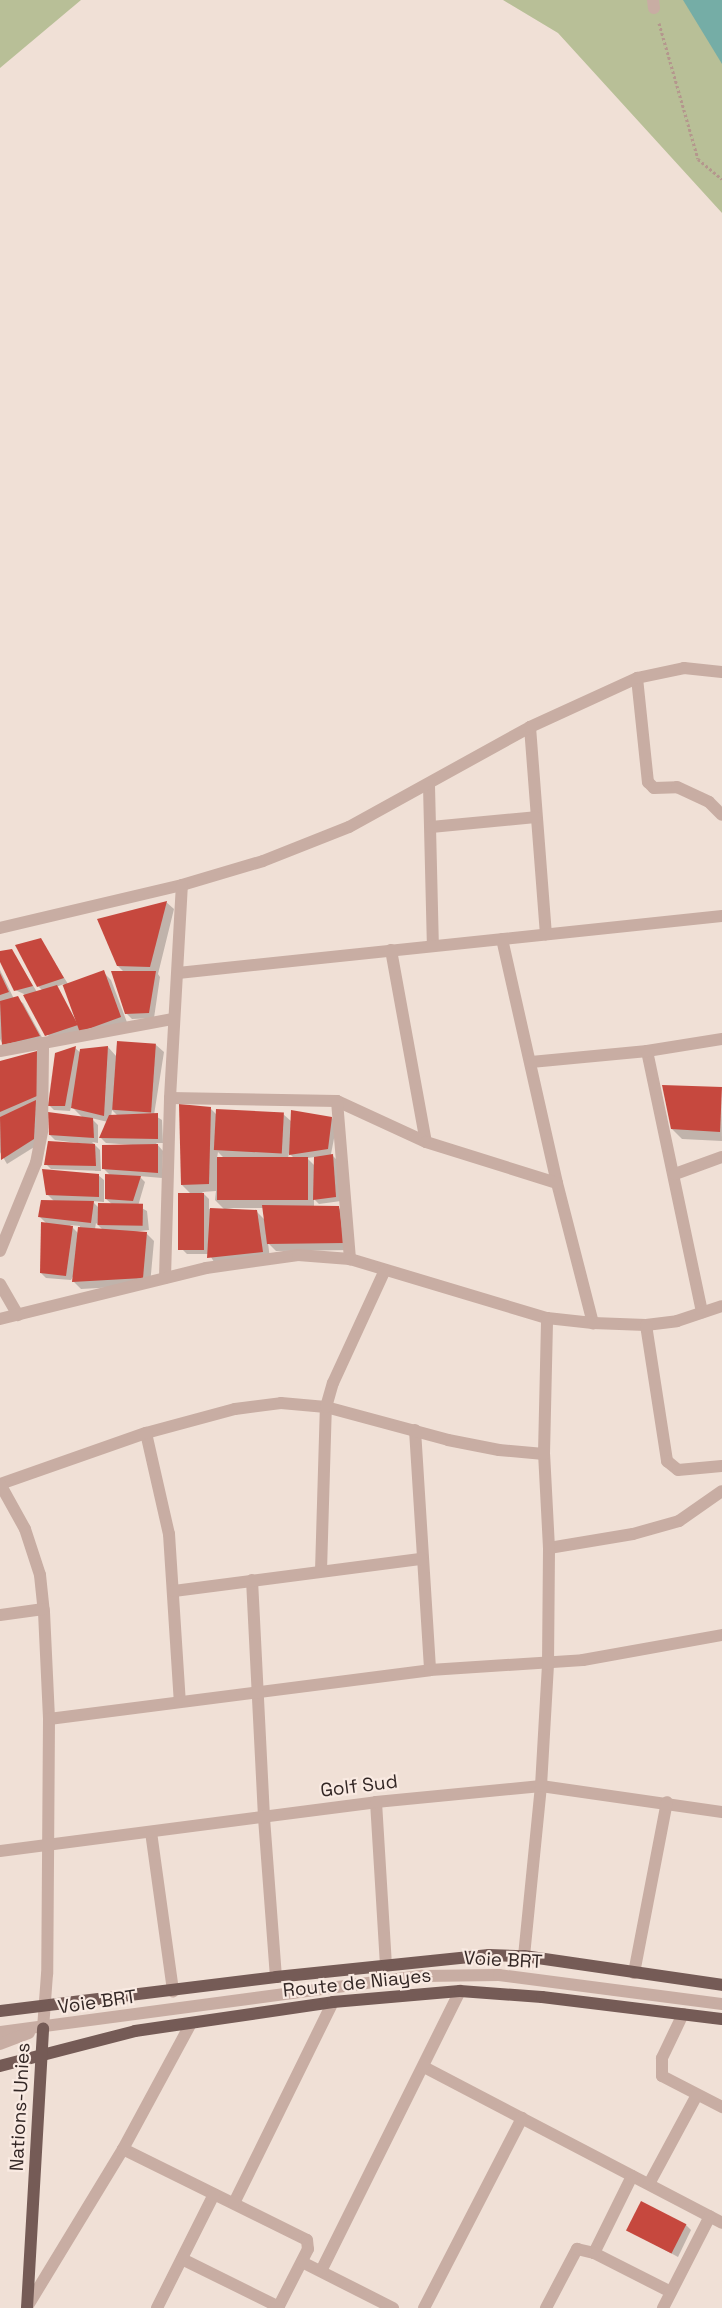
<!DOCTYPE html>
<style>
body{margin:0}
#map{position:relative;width:722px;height:2308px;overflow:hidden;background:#f0e0d6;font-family:"Space Grotesk",sans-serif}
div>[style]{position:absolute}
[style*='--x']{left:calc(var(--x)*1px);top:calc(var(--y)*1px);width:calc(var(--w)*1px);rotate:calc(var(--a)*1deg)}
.green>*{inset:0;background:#b8bf97}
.water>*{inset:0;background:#75ada6}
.shadow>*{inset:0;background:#0003}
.building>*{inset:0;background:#c6483e;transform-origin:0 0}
.path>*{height:3px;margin-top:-1.5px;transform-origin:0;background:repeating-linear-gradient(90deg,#b4978d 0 2.5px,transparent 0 5px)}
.minor>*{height:12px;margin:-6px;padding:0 6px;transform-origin:6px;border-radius:6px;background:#c8ada3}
.major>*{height:12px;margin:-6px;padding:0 6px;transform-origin:6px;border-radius:6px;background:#755b56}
span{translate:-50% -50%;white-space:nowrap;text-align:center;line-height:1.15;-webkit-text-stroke:4.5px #f9eae2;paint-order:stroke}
.street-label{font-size:19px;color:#332725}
</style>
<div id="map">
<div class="green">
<i style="clip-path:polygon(0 0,81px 0,0 68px)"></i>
<i style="clip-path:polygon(503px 0,722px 0,722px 213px,558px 33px)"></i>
</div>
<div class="water">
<i style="clip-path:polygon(683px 0,722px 0,722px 64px)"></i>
</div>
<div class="shadow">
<i style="clip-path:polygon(166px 902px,174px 909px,158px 974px,160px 977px,154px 1018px,132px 1019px,126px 1013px,124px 972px,118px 966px)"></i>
<i style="clip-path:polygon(40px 939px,68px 984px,103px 972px,111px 980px,128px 1025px,84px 1029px,64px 984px,56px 987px,82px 1031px,51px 1040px,24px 994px,15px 990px,0 959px,0 952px,11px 950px,37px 992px,43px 991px,38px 986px)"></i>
<i style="clip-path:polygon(0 970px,14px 999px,23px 1003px,44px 1041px,3px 1045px,0 1039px)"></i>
<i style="clip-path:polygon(evenodd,156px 1045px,164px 1052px,154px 1115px,162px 1120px,163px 1143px,156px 1143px,163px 1151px,162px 1178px,139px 1176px,145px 1182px,138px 1206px,147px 1211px,149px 1230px,132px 1232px,146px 1233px,154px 1241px,150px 1285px,81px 1289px,73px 1281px,74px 1275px,71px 1280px,46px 1278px,41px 1273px,47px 1224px,40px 1217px,54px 1201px,47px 1194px,98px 1175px,104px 1180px,104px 1202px,92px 1201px,99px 1208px,113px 1205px,106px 1199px,110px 1175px,102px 1167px,146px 1146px,106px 1143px,101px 1138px,108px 1122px,91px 1118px,98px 1125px,98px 1143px,92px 1142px,100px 1150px,101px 1171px,51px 1169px,46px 1164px,85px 1144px,55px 1140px,50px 1135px,83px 1118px,73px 1108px,75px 1094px,70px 1111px,54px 1110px,49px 1105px,75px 1048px,81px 1053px,108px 1047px,116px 1056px,156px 1045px,112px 1110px,118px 1116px,111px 1117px,112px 1110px,156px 1045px,96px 1223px,103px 1230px,95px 1229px,96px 1223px,156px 1045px,70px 1225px,80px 1226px,79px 1234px,70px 1225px)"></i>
<i style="clip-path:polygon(37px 1052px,39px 1144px,7px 1164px,0 1152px,0 1062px)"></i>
<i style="clip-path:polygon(721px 1089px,722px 1141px,682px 1139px,672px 1129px)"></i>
<i style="clip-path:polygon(evenodd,211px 1109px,217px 1115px,283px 1114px,292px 1122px,292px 1112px,332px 1118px,337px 1123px,331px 1154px,338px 1161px,341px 1201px,319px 1204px,314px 1199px,314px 1207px,338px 1207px,346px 1215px,351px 1250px,276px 1251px,268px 1243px,270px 1259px,216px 1265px,209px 1254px,187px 1254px,182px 1249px,191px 1194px,182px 1185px,211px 1109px,218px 1152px,224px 1158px,217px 1158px,218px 1152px,211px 1109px,289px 1153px,294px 1158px,288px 1158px,289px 1153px,211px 1109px,315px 1157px,315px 1166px,307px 1158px,315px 1157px,211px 1109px,216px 1191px,215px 1200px,225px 1210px,209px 1209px,209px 1199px,202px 1192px,216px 1191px,211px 1109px,226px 1208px,264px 1208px,265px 1220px,257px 1212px,226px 1208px)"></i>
<i style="clip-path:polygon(686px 2225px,691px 2230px,678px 2257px,628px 2230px)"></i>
</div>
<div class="building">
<i style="clip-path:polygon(167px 901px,150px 967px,117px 966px,97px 919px)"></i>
<i style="clip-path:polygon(41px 938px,64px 978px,37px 987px,15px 945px)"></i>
<i style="clip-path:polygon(12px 949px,33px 986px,14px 991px,0 962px,0 951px)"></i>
<i style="left:104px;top:970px;width:50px;height:44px;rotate:70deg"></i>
<i style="clip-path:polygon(111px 971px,156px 971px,149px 1013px,125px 1014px)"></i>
<i style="clip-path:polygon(0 973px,9px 992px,0 995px)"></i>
<i style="clip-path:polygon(57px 985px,78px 1025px,45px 1036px,23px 995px)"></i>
<i style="clip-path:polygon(18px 996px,40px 1036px,2px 1045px,0 1001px)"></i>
<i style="left:117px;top:1041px;width:39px;height:69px;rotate:4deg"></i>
<i style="clip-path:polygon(76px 1046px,65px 1106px,48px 1106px,55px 1053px)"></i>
<i style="clip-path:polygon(108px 1046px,104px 1116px,71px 1108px,80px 1049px)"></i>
<i style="clip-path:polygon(37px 1051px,37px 1096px,0 1112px,0 1061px)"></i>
<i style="clip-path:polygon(662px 1085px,722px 1087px,720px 1132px,671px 1129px)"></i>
<i style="clip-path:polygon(36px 1100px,34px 1139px,1px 1160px,0 1117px)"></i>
<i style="clip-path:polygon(179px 1104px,211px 1107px,209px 1184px,181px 1185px)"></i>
<i style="left:216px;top:1109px;width:68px;height:41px;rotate:3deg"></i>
<i style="clip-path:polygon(291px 1110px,332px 1117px,328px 1149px,289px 1155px)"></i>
<i style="clip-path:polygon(48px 1112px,93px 1118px,94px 1138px,49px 1135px)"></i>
<i style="clip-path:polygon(158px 1113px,158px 1139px,99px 1138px,109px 1115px)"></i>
<i style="clip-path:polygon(48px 1141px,95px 1144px,96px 1166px,44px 1165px)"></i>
<i style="clip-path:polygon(158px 1144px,158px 1173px,102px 1169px,102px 1145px)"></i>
<i style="clip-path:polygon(333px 1154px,336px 1197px,313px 1200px,314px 1157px)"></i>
<i style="left:217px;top:1157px;width:91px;height:43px"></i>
<i style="clip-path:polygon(42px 1169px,99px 1174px,99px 1197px,46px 1195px)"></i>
<i style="clip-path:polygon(105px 1174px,141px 1176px,133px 1201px,105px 1199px)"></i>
<i style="left:178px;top:1193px;width:26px;height:57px"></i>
<i style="clip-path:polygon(41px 1200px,94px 1201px,91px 1223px,38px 1217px)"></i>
<i style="left:98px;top:1203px;width:45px;height:22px;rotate:1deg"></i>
<i style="clip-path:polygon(262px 1205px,339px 1206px,344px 1243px,267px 1244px)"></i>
<i style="clip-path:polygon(210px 1208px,257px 1210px,263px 1252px,207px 1258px)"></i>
<i style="clip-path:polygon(41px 1222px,73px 1226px,66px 1276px,40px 1273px)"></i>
<i style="clip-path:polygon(78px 1227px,147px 1232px,143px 1278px,72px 1282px)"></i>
<i style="left:641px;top:2201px;width:51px;height:33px;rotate:27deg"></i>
</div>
<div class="path">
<i style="--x:659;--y:23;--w:141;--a:74"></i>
<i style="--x:698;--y:159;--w:31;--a:40"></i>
</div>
<div class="minor">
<i style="--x:653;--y:0;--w:8;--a:83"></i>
<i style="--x:637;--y:678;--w:105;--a:84"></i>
<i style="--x:648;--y:782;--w:8;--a:45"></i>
<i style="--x:654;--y:788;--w:23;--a:-2"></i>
<i style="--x:677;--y:787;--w:35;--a:25"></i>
<i style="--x:709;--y:802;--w:18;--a:45"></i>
<i style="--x:530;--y:727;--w:208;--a:85.6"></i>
<i style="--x:429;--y:786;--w:159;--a:88.6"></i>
<i style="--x:431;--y:827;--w:105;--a:-5.4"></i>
<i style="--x:0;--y:928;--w:187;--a:-13.3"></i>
<i style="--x:182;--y:885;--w:84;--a:-16.5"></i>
<i style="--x:263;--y:861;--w:92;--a:-21.6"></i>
<i style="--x:349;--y:827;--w:207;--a:-28.9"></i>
<i style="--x:530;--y:727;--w:118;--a:-24.6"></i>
<i style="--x:637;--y:678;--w:48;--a:-12"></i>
<i style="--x:684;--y:668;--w:38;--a:6"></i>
<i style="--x:502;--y:939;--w:250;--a:77.3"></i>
<i style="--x:557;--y:1183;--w:145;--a:75.6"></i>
<i style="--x:391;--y:950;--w:195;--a:79.7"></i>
<i style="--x:178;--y:973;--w:547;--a:-5.98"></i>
<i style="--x:0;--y:1051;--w:176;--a:-10.5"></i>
<i style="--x:647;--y:1051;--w:267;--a:78.1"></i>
<i style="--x:531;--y:1062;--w:117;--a:-5.4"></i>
<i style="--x:647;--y:1051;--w:76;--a:-9.1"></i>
<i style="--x:170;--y:1098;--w:167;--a:1"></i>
<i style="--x:337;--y:1101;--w:98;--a:24.7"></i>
<i style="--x:426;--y:1142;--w:137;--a:17.4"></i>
<i style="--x:337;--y:1101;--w:159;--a:85.3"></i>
<i style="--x:675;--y:1174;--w:50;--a:-19.9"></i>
<i style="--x:0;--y:1251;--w:95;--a:-67.8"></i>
<i style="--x:36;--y:1163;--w:33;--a:-79"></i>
<i style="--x:42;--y:1131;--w:88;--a:-89.3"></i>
<i style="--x:165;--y:1278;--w:180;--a:-88.4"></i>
<i style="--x:170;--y:1098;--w:213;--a:-86.8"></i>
<i style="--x:0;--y:1284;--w:36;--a:60"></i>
<i style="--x:0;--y:1319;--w:212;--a:-13.9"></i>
<i style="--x:206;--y:1268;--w:93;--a:-8"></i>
<i style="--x:298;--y:1255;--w:52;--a:4.4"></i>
<i style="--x:350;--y:1259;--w:206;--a:16.7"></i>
<i style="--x:547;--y:1318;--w:46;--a:6.2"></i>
<i style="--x:593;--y:1323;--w:53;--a:2.2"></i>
<i style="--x:646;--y:1325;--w:31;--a:-7"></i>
<i style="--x:677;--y:1321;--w:47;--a:-18.4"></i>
<i style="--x:646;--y:1325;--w:138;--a:81.2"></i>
<i style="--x:667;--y:1461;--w:14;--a:39"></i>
<i style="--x:678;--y:1470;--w:44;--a:-5.2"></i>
<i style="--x:415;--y:1430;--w:240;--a:86.4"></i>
<i style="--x:146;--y:1433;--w:104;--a:77.2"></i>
<i style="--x:169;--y:1534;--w:168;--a:86.3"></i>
<i style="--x:0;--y:1484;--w:155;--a:-19.3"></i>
<i style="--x:146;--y:1433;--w:92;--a:-15.1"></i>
<i style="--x:235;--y:1409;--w:46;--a:-7.4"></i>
<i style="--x:281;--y:1403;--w:45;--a:5.1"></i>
<i style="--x:326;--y:1407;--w:126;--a:15.1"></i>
<i style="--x:448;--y:1440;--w:52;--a:11.1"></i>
<i style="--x:499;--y:1450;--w:45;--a:5.1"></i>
<i style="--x:0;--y:1484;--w:51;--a:60.9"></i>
<i style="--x:25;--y:1529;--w:48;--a:71.9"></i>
<i style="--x:40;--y:1575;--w:37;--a:84"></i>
<i style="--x:44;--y:1612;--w:107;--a:87.3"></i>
<i style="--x:49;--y:1719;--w:255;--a:90.4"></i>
<i style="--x:47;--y:1974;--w:54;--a:94.2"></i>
<i style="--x:549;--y:1548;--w:85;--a:-9.5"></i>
<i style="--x:633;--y:1534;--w:48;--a:-15.8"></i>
<i style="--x:679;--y:1521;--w:52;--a:-34.9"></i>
<i style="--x:321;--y:1571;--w:164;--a:-88.3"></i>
<i style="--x:326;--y:1407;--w:25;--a:-74"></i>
<i style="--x:333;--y:1383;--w:124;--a:-65.3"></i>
<i style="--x:252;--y:1580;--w:238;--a:87.1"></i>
<i style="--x:264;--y:1818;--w:159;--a:85.7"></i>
<i style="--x:174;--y:1591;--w:250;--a:-7.4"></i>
<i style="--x:0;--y:1615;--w:44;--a:-7.8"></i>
<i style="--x:49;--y:1719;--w:384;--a:-7.3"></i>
<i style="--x:430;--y:1670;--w:153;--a:-3.7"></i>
<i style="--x:583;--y:1660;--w:141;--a:-10.2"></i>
<i style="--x:376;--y:1802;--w:162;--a:86.5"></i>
<i style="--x:151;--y:1832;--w:161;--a:82.1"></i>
<i style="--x:0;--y:1851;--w:379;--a:-7.4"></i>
<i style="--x:376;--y:1802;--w:166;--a:-5.5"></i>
<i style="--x:541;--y:1786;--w:183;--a:8.2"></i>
<i style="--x:524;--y:1956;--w:171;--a:-84.3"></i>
<i style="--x:541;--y:1786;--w:122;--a:-86.7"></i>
<i style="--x:548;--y:1664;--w:116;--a:-89.5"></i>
<i style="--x:549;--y:1548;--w:94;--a:-93"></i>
<i style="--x:544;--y:1454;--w:136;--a:-88.7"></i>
<i style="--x:634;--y:1973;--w:174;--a:-79.1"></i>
<i style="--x:683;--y:2014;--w:49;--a:115.5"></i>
<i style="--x:662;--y:2058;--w:18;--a:90"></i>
<i style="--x:662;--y:2076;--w:68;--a:27.3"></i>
<i style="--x:0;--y:2032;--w:426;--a:-7.6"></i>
<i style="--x:422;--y:1976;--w:77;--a:-0.7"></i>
<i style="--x:499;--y:1975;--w:225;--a:7.4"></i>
<i style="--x:0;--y:2044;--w:31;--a:-21"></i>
<i style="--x:424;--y:2067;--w:336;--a:27.6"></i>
<i style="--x:123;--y:2149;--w:205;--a:26.3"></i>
<i style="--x:307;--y:2240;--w:9;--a:84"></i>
<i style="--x:308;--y:2249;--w:66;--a:117"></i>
<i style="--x:649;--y:2184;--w:101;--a:-61.7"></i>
<i style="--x:234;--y:2203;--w:224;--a:-63.8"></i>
<i style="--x:594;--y:2253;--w:86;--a:-63.7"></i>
<i style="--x:182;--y:2259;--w:108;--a:26.3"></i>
<i style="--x:302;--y:2262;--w:102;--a:26.8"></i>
<i style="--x:321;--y:2271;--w:313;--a:-63.6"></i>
<i style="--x:27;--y:2307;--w:185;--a:-58.7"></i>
<i style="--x:123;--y:2149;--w:143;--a:-61.6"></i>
<i style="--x:157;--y:2308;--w:127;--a:-63.4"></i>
<i style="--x:424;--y:2308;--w:214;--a:-62.7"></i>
<i style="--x:546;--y:2308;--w:67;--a:-62.3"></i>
<i style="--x:577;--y:2249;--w:17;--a:13"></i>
<i style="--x:594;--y:2253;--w:86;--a:26.9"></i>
<i style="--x:663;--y:2308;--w:103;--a:-62.9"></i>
</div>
<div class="major">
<i style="--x:0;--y:2011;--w:278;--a:-7"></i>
<i style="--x:276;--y:1977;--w:214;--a:-5.9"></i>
<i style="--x:489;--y:1955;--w:35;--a:2"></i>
<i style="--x:524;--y:1956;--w:200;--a:8.3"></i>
<i style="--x:0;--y:2066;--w:139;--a:-14.5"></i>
<i style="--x:135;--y:2031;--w:200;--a:-8.3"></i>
<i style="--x:333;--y:2002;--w:127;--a:-5"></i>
<i style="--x:460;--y:1991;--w:82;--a:4.2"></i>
<i style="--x:542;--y:1997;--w:181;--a:7"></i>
<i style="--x:27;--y:2308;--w:280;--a:-86.7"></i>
</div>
<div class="street-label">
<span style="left:359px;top:1786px;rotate:-7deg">Golf Sud</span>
<span style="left:503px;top:1960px;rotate:3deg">Voie BRT</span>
<span style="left:357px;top:1983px;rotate:-6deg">Route de Niayes</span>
<span style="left:97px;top:2002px;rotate:-8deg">Voie BRT</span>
<span style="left:20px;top:2107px;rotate:-87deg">Nations-Unies</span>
</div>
</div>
